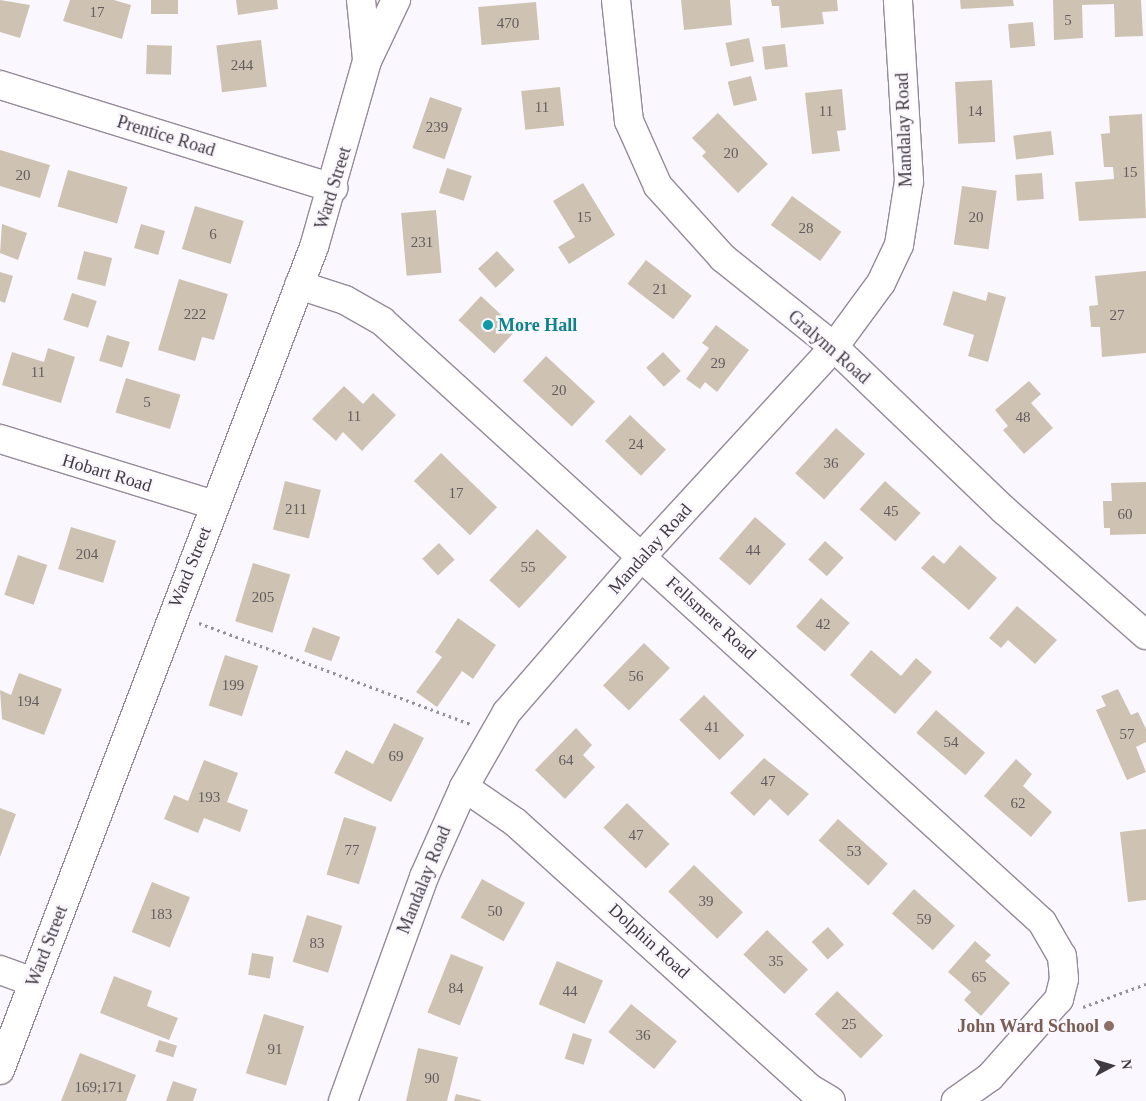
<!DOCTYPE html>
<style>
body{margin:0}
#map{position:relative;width:1146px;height:1101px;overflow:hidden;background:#fbf7fe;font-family:"Times New Roman",serif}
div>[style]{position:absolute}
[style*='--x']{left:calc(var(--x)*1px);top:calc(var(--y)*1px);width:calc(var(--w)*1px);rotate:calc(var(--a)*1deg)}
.building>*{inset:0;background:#cec3b3;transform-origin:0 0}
.path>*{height:3px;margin-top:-1.5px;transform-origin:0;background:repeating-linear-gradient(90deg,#949097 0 2.5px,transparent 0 6.5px)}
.roads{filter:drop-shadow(1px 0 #948a9a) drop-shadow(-1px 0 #948a9a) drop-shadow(0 1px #948a9a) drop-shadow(0 -1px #948a9a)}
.minor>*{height:28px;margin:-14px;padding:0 14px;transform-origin:14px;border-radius:14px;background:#fff}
.tertiary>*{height:28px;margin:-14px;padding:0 14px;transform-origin:14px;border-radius:14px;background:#fff}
.dots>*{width:14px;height:14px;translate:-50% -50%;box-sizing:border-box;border:2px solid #fbf7fe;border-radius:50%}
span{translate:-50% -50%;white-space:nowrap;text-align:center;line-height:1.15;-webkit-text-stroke:5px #fbf7fe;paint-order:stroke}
.number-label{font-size:15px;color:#635c5e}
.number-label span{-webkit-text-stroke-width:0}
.street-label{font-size:18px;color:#3f3a41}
.culture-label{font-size:18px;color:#0d838f;font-weight:700}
.left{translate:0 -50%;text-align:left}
.education-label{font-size:18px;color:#785e54;font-weight:700}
.right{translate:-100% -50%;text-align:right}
.north{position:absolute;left:1086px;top:1041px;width:50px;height:50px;-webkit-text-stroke:4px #fbf7fe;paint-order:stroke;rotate:84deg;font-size:14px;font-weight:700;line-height:20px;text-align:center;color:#3f3a41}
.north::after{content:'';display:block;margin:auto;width:18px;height:22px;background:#3f3a41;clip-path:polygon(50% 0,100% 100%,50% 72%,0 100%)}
</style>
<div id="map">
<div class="building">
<i style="clip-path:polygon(0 0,30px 5px,20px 38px,0 32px)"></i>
<i style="clip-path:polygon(70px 0,114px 0,131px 5px,122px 39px,63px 21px)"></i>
<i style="left:151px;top:0;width:27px;height:14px"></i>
<i style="clip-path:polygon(236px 0,277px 0,278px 9px,238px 15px)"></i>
<i style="clip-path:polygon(681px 0,730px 0,732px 25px,684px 30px)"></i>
<i style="clip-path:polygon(771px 0,837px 0,838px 11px,822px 12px,824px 24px,781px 28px,779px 6px,772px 6px)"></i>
<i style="clip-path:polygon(960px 0,1013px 0,1014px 6px,961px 9px)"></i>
<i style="clip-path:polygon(1053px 0,1141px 0,1143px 36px,1115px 37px,1114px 4px,1082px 5px,1083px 38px,1054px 40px)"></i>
<i style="left:536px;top:2px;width:38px;height:58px;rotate:85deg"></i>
<i style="left:1033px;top:22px;width:24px;height:25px;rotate:85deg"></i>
<i style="left:749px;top:38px;width:24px;height:24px;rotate:78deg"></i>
<i style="left:261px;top:40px;width:47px;height:45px;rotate:83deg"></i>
<i style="left:785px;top:44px;width:23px;height:23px;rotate:83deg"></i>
<i style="left:147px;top:45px;width:25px;height:29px;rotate:2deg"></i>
<i style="left:751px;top:76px;width:25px;height:24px;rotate:76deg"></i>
<i style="left:992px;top:80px;width:62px;height:37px;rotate:87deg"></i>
<i style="left:560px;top:87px;width:39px;height:39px;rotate:84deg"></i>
<i style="clip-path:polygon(842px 89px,846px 130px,837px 131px,840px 151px,812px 154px,805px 93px)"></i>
<i style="left:430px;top:97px;width:34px;height:54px;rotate:19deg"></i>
<i style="clip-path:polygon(718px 113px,768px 164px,738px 193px,702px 156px,706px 152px,692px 138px)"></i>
<i style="clip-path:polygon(1142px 114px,1146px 218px,1079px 221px,1075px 182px,1114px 179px,1113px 167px,1104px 167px,1101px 134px,1110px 133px,1109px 116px)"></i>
<i style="left:1051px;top:131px;width:24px;height:38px;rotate:83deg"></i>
<i style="clip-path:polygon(0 150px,50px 165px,40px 198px,0 186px)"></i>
<i style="left:447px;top:168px;width:26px;height:26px;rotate:18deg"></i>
<i style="left:68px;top:170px;width:62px;height:38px;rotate:16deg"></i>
<i style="left:1042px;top:173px;width:26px;height:27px;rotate:86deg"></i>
<i style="clip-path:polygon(583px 183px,615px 235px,569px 264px,558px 247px,575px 237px,553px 201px)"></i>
<i style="left:962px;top:186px;width:35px;height:59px;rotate:8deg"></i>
<i style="left:792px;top:196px;width:61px;height:36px;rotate:36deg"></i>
<i style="left:195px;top:206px;width:51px;height:45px;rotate:17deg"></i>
<i style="left:436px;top:210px;width:63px;height:35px;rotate:85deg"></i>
<i style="clip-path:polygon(2px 224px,27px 233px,18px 260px,0 253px)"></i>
<i style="left:141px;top:224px;width:25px;height:25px;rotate:16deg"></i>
<i style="left:84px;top:251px;width:29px;height:29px;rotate:14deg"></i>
<i style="left:497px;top:251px;width:26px;height:26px;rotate:47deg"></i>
<i style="left:646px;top:260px;width:58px;height:30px;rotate:38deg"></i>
<i style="clip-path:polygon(1146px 271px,1146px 353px,1102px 357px,1100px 327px,1091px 327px,1089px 306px,1098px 305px,1095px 276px)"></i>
<i style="clip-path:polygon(0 272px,13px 276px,5px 303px,0 301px)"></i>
<i style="clip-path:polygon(179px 279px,228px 294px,214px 340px,202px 337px,195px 361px,158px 350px)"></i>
<i style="clip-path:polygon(953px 291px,986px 301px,988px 292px,1006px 297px,988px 362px,968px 356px,974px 335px,943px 325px)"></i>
<i style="left:72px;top:293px;width:26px;height:28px;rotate:18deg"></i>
<i style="left:481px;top:296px;width:49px;height:33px;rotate:43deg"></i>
<i style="clip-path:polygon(716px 325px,749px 350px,717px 392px,705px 382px,700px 389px,686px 379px,709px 348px,702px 343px)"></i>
<i style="left:107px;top:335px;width:24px;height:27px;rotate:17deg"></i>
<i style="clip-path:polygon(48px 348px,75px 357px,61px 403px,2px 385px,12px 352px,44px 362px)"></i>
<i style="left:663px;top:352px;width:26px;height:23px;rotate:47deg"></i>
<i style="left:546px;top:356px;width:67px;height:34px;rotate:43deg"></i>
<i style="left:126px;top:378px;width:57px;height:36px;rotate:17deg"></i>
<i style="clip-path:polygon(1029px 381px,1041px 394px,1031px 403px,1053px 428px,1024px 454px,1003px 430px,1008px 426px,995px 410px)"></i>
<i style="clip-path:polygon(344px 386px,363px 404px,373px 393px,396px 415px,362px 451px,343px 432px,336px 441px,312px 419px)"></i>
<i style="left:630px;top:415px;width:50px;height:36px;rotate:44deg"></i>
<i style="left:836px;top:428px;width:39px;height:61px;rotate:42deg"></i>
<i style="left:441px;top:453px;width:78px;height:39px;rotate:44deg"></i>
<i style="left:285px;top:481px;width:37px;height:50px;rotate:14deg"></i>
<i style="left:885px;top:481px;width:48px;height:38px;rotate:42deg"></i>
<i style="clip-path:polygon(1146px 482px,1146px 534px,1110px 535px,1110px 528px,1104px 528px,1103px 501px,1112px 501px,1111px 483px)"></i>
<i style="left:755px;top:517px;width:41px;height:55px;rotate:41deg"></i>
<i style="left:71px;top:527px;width:47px;height:44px;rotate:17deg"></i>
<i style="left:537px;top:529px;width:41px;height:70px;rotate:43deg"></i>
<i style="left:825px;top:541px;width:25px;height:25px;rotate:42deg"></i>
<i style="left:439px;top:543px;width:23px;height:23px;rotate:47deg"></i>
<i style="clip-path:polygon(960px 545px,997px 578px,969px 610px,921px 568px,933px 555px,944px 564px)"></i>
<i style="left:18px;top:555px;width:31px;height:42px;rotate:19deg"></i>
<i style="left:253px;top:563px;width:39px;height:61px;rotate:17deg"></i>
<i style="left:821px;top:598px;width:38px;height:38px;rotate:41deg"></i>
<i style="clip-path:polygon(1017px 606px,1057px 640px,1035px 664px,1008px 640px,1001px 648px,989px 638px)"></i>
<i style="clip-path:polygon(458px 618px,496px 645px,473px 679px,462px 671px,437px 707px,416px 692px,442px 657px,435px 652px)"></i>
<i style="left:313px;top:627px;width:29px;height:26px;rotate:20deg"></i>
<i style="left:644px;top:643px;width:36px;height:59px;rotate:44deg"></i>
<i style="clip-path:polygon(871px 650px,901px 676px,916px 658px,932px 672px,895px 714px,850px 675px)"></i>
<i style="left:225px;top:655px;width:35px;height:53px;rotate:18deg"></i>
<i style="clip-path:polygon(19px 673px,62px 689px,44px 735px,2px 719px,0 690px,11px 695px)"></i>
<i style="clip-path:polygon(1118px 689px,1131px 715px,1138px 712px,1146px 729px,1146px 742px,1136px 747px,1146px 772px,1127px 780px,1096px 710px,1106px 706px,1101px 696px)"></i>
<i style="left:704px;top:695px;width:57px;height:35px;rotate:45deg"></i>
<i style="left:936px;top:710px;width:65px;height:30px;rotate:41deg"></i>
<i style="clip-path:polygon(394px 723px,424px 738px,391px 802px,334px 773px,346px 750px,373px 764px)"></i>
<i style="clip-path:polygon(576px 728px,592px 745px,583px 755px,595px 767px,565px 799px,535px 770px)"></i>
<i style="clip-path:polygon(764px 758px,809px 794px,788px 816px,770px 799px,754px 816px,730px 793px)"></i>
<i style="clip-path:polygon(1016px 759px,1032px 774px,1023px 786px,1052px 812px,1031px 837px,984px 796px)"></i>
<i style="clip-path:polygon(204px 760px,238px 773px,227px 802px,248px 810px,240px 832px,204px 818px,198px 833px,164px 819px,174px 795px,188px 801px)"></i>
<i style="left:627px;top:803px;width:59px;height:34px;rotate:44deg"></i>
<i style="clip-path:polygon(0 808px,16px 814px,0 857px)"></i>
<i style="left:344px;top:817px;width:34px;height:60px;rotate:17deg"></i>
<i style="left:838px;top:819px;width:67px;height:29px;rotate:42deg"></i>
<i style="clip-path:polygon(1146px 829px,1146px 900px,1128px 902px,1120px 832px)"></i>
<i style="left:694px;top:865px;width:68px;height:37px;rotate:44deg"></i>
<i style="left:482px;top:879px;width:49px;height:44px;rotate:29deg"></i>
<i style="left:152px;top:882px;width:41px;height:54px;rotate:22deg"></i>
<i style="left:914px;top:889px;width:55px;height:33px;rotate:42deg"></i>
<i style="left:307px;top:915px;width:37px;height:49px;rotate:17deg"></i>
<i style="left:828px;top:927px;width:24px;height:22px;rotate:48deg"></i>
<i style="left:767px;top:930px;width:57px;height:34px;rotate:44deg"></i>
<i style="clip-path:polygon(975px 941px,991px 955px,985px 961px,1010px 983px,981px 1016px,964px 1000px,971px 992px,948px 972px)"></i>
<i style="left:252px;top:953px;width:22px;height:22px;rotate:10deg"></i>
<i style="left:451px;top:954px;width:35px;height:63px;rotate:22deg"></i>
<i style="left:557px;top:961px;width:50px;height:47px;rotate:23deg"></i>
<i style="clip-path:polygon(114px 976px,152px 991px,147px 1006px,178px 1018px,169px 1040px,100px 1013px)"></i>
<i style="left:837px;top:991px;width:64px;height:32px;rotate:44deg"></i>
<i style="left:631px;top:1004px;width:59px;height:36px;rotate:39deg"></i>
<i style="left:264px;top:1014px;width:42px;height:62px;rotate:17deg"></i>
<i style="left:573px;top:1033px;width:20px;height:27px;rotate:18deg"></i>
<i style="left:159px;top:1040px;width:19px;height:12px;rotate:18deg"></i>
<i style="clip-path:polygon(418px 1048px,458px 1057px,447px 1101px,406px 1101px)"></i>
<i style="clip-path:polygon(80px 1053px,136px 1075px,126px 1101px,61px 1101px)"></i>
<i style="clip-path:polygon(173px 1081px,197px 1089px,193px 1101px,166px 1101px)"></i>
<i style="clip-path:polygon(456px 1094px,481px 1100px,481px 1101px,454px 1101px)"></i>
</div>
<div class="path">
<i style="--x:199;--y:623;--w:289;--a:20.4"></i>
<i style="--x:1083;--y:1007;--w:67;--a:-20.1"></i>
</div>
<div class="roads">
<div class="minor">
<i style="--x:616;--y:0;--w:122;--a:83.9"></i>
<i style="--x:629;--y:121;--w:71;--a:66"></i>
<i style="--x:658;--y:186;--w:97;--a:47.9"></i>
<i style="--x:723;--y:258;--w:142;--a:38.7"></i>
<i style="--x:834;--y:347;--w:236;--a:43.8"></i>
<i style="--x:1004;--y:510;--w:189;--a:41.4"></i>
<i style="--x:0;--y:85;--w:349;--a:17.2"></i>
<i style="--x:299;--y:285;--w:48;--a:18.1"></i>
<i style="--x:345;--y:300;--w:43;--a:29.6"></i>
<i style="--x:382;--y:321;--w:893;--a:42.32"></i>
<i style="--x:1042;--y:922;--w:39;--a:60"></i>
<i style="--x:1062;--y:956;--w:23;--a:85"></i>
<i style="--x:1064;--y:979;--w:21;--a:104"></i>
<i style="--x:1059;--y:999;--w:104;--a:131.5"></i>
<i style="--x:990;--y:1077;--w:42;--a:144.8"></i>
<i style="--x:0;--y:439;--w:225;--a:17.1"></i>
<i style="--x:464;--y:787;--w:62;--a:34.5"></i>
<i style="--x:515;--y:822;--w:399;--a:42.1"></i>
<i style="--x:811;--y:1089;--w:23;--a:31"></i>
<i style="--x:0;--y:970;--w:35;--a:20"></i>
<i style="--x:343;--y:1101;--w:238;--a:-70.1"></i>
<i style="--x:424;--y:877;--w:98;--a:-66"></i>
<i style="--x:464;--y:787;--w:86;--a:-60.2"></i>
<i style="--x:507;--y:712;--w:206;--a:-49.1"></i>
<i style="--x:642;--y:556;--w:284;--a:-47.4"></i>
<i style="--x:834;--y:347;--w:79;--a:-53.7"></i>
<i style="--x:881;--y:283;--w:42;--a:-64.7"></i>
<i style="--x:899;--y:245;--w:65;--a:-81.1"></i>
<i style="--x:909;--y:181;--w:181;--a:-93.5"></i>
</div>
<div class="tertiary">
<i style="--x:361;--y:0;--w:59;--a:84.2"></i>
<i style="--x:0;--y:1070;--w:881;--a:-69.12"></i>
<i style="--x:314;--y:247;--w:193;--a:-74.1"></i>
<i style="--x:367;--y:61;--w:68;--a:-64.6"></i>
</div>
</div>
<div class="dots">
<i style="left:488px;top:325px;background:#0f9aa8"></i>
<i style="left:1109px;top:1026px;background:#8d6e63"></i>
</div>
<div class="number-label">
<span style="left:97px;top:13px">17</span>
<span style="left:1068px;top:21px">5</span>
<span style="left:508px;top:24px">470</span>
<span style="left:242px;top:66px">244</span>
<span style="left:542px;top:108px">11</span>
<span style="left:826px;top:112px">11</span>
<span style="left:975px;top:112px">14</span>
<span style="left:437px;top:128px">239</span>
<span style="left:731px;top:154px">20</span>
<span style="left:1130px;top:173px">15</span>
<span style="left:23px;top:176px">20</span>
<span style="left:584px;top:218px">15</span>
<span style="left:976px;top:218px">20</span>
<span style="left:806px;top:229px">28</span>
<span style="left:213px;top:235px">6</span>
<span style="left:422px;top:243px">231</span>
<span style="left:660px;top:290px">21</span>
<span style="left:195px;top:315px">222</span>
<span style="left:1117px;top:316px">27</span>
<span style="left:718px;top:364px">29</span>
<span style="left:38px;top:373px">11</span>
<span style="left:559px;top:391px">20</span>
<span style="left:147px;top:403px">5</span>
<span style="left:354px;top:417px">11</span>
<span style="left:1023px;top:418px">48</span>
<span style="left:636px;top:445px">24</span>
<span style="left:831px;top:464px">36</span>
<span style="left:456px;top:494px">17</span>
<span style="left:296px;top:510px">211</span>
<span style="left:891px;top:512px">45</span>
<span style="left:1125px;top:515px">60</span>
<span style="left:753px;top:551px">44</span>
<span style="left:87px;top:555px">204</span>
<span style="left:528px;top:568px">55</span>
<span style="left:263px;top:598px">205</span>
<span style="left:823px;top:625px">42</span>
<span style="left:636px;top:677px">56</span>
<span style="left:233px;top:686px">199</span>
<span style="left:28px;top:702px">194</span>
<span style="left:712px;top:728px">41</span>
<span style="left:1127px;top:735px">57</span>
<span style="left:951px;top:743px">54</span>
<span style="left:396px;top:757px">69</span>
<span style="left:566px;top:761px">64</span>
<span style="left:768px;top:782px">47</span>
<span style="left:209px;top:798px">193</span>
<span style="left:1018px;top:804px">62</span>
<span style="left:636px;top:836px">47</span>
<span style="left:352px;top:851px">77</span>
<span style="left:854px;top:852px">53</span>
<span style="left:706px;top:902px">39</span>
<span style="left:495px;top:912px">50</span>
<span style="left:161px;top:915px">183</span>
<span style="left:924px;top:920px">59</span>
<span style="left:317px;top:944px">83</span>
<span style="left:776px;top:962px">35</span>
<span style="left:979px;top:978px">65</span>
<span style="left:456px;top:989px">84</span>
<span style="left:570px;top:992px">44</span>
<span style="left:849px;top:1025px">25</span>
<span style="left:643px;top:1036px">36</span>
<span style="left:275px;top:1050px">91</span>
<span style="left:432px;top:1079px">90</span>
<span style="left:99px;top:1088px">169;171</span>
</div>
<div class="street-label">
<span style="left:904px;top:130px;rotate:-92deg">Mandalay Road</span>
<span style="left:166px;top:136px;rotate:17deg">Prentice Road</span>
<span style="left:333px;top:188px;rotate:-73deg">Ward Street</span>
<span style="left:829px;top:347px;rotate:41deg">Gralynn Road</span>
<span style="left:107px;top:473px;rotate:17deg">Hobart Road</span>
<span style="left:650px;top:549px;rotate:-48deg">Mandalay Road</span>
<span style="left:190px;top:567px;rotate:-68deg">Ward Street</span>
<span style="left:711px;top:618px;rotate:42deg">Fellsmere Road</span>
<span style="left:424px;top:880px;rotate:-68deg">Mandalay Road</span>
<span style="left:649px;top:941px;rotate:42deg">Dolphin Road</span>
<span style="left:47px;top:946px;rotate:-69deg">Ward Street</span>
</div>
<div class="culture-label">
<span class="left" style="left:498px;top:325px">More Hall</span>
</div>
<div class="education-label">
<span class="right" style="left:1099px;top:1026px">John Ward School</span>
</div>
<div class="north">N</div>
</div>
